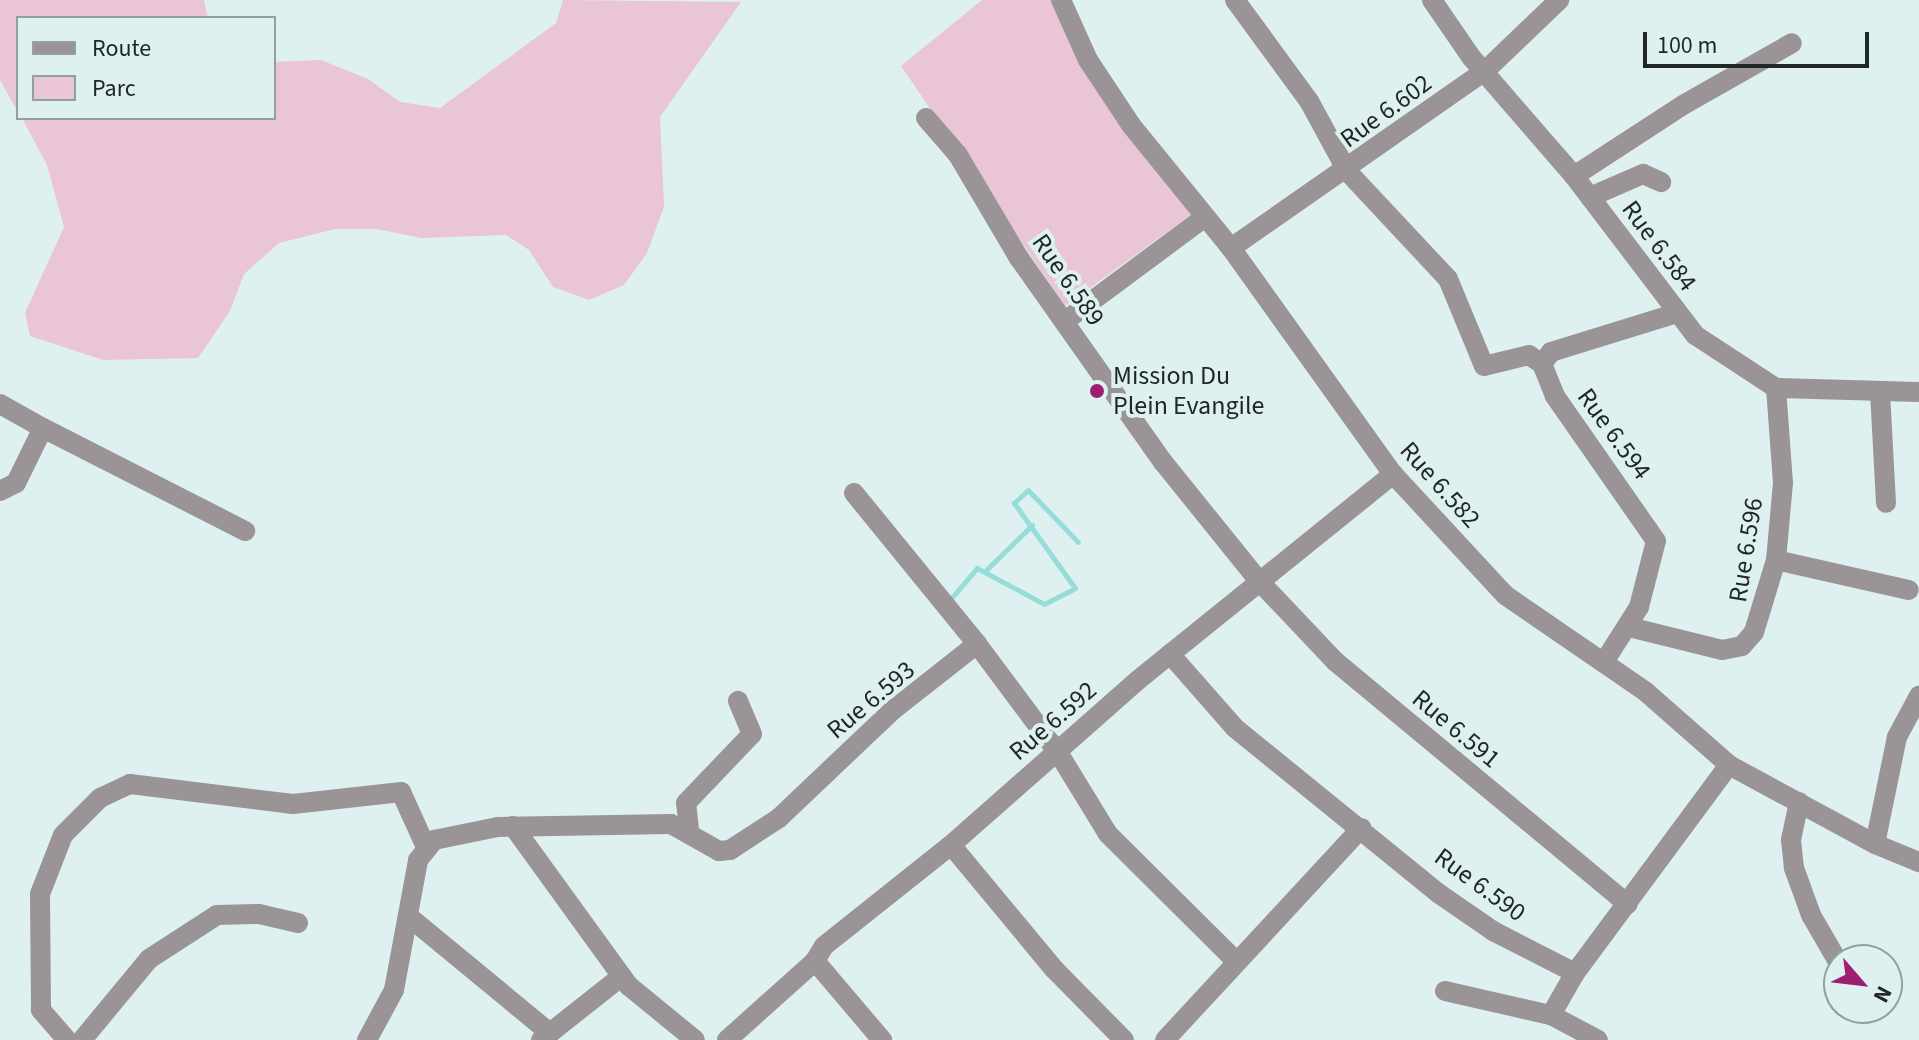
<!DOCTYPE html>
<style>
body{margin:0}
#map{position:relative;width:1919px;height:1040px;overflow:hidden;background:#def1f0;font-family:"Source Sans 3",sans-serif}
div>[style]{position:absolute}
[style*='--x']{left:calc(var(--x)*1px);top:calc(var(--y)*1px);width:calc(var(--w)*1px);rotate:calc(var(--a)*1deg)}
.green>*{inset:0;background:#e9c5d7}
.stream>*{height:5px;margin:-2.5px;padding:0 2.5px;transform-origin:2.5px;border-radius:2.5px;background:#96ddd9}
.minor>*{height:20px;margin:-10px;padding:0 10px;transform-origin:10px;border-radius:10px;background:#9a9497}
.dots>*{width:22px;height:22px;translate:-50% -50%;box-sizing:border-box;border:4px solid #def1f0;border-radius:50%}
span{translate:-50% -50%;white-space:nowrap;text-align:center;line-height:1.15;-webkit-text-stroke:8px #def1f0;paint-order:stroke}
.street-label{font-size:26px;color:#202727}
.poi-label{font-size:26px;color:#202727}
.left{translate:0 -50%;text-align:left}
.legend{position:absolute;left:16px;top:16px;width:260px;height:104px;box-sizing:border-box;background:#def1f0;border:2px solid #92a0a0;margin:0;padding:10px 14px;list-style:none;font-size:24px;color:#202727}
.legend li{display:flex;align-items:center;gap:16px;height:40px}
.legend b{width:40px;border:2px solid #92a0a0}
.north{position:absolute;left:1823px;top:944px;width:80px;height:80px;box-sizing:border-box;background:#def1f0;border:2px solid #92a0a0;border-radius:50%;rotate:118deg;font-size:22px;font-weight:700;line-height:32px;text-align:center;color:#202727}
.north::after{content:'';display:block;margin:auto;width:28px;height:36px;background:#9e1e71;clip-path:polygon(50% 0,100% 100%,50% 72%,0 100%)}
.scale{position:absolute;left:1643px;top:32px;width:226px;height:36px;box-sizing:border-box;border:4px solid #202727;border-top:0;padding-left:10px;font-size:24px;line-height:28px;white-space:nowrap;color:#202727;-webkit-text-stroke:6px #def1f0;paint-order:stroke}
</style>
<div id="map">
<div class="green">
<i style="clip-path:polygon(0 0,204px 0,208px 18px,18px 18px,18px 112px,0 80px)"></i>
<i style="clip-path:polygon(563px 0,741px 2px,660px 117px,664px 207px,647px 253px,624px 285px,589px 300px,553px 287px,529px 250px,506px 235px,421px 238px,377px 229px,335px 229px,279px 243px,244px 274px,230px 311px,198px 358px,103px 360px,30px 336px,25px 313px,64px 227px,47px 165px,22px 118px,274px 118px,274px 62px,321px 60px,368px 79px,400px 102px,440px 108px,556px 23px)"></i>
<i style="clip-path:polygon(982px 0,1054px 0,1192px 214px,1065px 306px,901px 66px)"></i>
</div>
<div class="stream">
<i style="--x:1028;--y:490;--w:72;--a:46.1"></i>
<i style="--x:985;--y:571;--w:66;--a:-44.4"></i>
<i style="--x:948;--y:602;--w:45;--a:-49.5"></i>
<i style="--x:977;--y:568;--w:76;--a:28.2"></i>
<i style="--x:1044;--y:604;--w:35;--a:-27"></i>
<i style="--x:1075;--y:588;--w:105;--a:-125.7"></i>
<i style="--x:1014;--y:503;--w:19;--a:-43"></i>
</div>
<div class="minor">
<i style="--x:1061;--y:0;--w:66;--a:65.8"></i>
<i style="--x:1088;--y:60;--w:78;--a:56.5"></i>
<i style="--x:1131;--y:125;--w:159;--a:50.9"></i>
<i style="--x:1231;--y:248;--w:278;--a:54.4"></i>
<i style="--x:1393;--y:474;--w:165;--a:47.2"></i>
<i style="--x:1505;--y:595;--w:171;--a:34.5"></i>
<i style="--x:1646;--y:692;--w:111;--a:41.3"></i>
<i style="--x:1729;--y:765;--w:166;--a:28.4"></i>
<i style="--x:1875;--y:844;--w:48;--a:22.2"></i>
<i style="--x:1235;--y:0;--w:125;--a:53.8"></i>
<i style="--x:1309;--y:101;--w:80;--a:61.5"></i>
<i style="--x:1347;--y:171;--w:148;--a:46.9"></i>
<i style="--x:1448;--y:279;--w:94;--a:67.5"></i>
<i style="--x:1484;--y:366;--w:46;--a:-13.7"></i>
<i style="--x:1529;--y:355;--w:16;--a:35"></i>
<i style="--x:1432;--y:0;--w:69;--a:55.6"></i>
<i style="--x:1471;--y:57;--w:157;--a:49.1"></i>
<i style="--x:1574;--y:176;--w:200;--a:52.7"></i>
<i style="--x:1695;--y:335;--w:97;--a:33.2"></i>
<i style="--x:1776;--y:388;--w:143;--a:1.6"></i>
<i style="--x:926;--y:118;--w:49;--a:49.1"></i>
<i style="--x:958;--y:155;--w:120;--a:59.4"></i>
<i style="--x:1019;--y:258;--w:250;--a:54.8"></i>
<i style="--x:1163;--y:462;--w:154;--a:51.1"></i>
<i style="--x:1260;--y:582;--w:110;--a:46.5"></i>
<i style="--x:1336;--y:662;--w:379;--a:39.7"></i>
<i style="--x:1574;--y:176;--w:130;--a:-33.1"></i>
<i style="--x:1683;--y:105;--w:125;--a:-29.6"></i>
<i style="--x:1590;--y:197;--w:58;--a:-23.5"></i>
<i style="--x:1643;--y:174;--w:20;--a:24"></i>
<i style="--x:1231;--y:248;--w:310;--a:-34.9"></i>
<i style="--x:1485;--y:71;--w:103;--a:-43.8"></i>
<i style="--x:1065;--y:321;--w:174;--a:-36.6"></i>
<i style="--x:1880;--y:392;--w:111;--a:86.9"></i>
<i style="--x:0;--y:404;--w:49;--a:29.2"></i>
<i style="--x:0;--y:491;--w:18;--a:-27"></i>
<i style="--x:16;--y:483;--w:61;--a:-63.9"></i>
<i style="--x:43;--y:428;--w:227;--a:27"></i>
<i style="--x:854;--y:493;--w:195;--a:50.8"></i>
<i style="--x:1776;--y:560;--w:136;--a:12.7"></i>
<i style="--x:1629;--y:627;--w:96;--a:13.9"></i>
<i style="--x:1722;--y:650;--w:20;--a:-11"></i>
<i style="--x:1742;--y:646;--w:18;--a:-49"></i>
<i style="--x:1754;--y:632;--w:75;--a:-73"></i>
<i style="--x:1776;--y:560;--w:77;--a:-84.8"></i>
<i style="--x:1783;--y:483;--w:95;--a:-94.2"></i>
<i style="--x:1170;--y:654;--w:98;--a:48.7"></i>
<i style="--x:1235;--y:728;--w:262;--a:39.1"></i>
<i style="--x:1438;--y:893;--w:67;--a:34.6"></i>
<i style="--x:1493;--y:931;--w:92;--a:27.1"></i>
<i style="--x:1575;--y:973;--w:259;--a:-53.5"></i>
<i style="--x:1604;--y:662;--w:65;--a:-57.5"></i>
<i style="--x:1639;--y:607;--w:68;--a:-75.6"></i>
<i style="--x:1656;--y:541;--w:177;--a:-124.9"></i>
<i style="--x:1555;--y:396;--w:35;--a:-112"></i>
<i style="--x:1542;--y:364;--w:15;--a:-53"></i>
<i style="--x:1551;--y:352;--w:132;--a:-17.2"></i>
<i style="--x:1799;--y:802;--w:39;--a:102"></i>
<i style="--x:1791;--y:840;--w:28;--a:84"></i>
<i style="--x:1794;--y:868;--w:50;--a:70.1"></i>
<i style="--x:1811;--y:915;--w:52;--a:60"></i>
<i style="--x:513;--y:826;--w:198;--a:54.1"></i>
<i style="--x:629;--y:986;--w:85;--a:39.3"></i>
<i style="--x:689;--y:830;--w:27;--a:-96"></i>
<i style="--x:686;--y:803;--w:95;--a:-46.3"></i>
<i style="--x:752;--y:734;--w:36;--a:-113"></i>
<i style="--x:1875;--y:844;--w:109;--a:-78.4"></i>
<i style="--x:1897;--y:737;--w:47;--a:-61.8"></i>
<i style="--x:408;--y:916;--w:184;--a:39.5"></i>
<i style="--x:815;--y:961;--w:104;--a:49.7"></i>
<i style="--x:1445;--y:991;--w:109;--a:12.8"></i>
<i style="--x:1551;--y:1015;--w:53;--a:28"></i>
<i style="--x:1551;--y:1015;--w:48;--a:-60.3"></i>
<i style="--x:67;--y:1040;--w:40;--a:-131"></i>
<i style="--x:41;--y:1010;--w:116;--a:-90.5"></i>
<i style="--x:40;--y:894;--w:63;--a:-68.7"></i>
<i style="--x:63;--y:835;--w:52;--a:-45"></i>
<i style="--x:100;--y:798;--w:33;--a:-25"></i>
<i style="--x:130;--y:784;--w:164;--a:7"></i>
<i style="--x:293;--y:804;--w:109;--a:-6.3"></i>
<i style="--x:401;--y:792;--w:60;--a:65.6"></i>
<i style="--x:82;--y:1040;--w:105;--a:-50.4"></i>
<i style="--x:149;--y:959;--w:81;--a:-32.9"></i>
<i style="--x:217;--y:915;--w:42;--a:-1.4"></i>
<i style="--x:259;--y:914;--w:40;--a:13"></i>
<i style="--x:367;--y:1040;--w:57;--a:-61.6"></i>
<i style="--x:394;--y:990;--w:132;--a:-79.5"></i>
<i style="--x:418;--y:860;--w:26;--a:-51"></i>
<i style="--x:434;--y:840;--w:65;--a:-11.5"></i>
<i style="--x:498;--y:827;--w:173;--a:-1"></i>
<i style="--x:671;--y:824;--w:55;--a:29.4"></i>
<i style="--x:719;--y:851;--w:11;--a:-5"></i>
<i style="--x:730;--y:850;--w:59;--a:-33.1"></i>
<i style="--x:779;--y:818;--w:157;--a:-43.5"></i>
<i style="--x:893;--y:710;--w:107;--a:-38.2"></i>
<i style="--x:977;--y:644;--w:137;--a:53.3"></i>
<i style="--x:1059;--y:754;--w:94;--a:58.5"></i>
<i style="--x:1108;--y:834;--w:180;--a:44.8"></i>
<i style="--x:541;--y:1040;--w:103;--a:-38.3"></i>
<i style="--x:727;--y:1040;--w:118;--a:-41.9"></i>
<i style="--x:815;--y:961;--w:17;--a:-59"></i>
<i style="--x:824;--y:946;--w:162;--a:-38.5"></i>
<i style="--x:1124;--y:1040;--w:100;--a:-134.6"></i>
<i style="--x:1054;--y:969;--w:161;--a:-129.7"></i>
<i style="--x:951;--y:845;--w:249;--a:-41.4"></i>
<i style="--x:1138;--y:680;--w:328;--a:-38.9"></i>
<i style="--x:1165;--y:1040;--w:289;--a:-47.2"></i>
</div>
<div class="dots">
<i style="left:1097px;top:391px;background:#9e1e71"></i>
</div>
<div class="street-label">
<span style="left:1386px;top:111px;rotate:-36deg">Rue 6.602</span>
<span style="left:1659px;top:246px;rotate:53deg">Rue 6.584</span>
<span style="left:1068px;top:280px;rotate:55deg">Rue 6.589</span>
<span style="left:1614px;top:434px;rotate:54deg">Rue 6.594</span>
<span style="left:1440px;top:485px;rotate:48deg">Rue 6.582</span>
<span style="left:1746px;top:550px;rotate:-81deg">Rue 6.596</span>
<span style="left:871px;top:700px;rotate:-40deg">Rue 6.593</span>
<span style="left:1053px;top:721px;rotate:-41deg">Rue 6.592</span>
<span style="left:1456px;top:729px;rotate:40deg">Rue 6.591</span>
<span style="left:1480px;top:885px;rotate:36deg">Rue 6.590</span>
</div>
<div class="poi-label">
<span class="left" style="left:1113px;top:391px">Mission Du<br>Plein Evangile</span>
</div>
<ul class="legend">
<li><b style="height:10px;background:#9a9497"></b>Route</li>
<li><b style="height:22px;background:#e9c5d7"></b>Parc</li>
</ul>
<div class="north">N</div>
<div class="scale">100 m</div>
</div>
